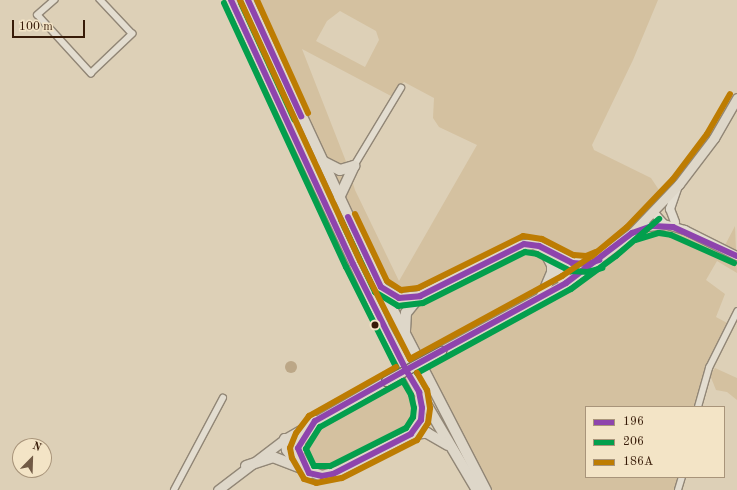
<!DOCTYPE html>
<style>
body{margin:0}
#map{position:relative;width:737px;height:490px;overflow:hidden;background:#ddd0b7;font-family:"Old Standard TT",serif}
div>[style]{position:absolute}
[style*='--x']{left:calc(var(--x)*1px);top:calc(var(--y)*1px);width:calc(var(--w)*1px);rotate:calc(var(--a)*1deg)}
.green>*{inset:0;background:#d4c1a0}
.water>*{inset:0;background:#bca787}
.round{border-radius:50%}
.roads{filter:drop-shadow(1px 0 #918676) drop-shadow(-1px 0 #918676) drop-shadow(0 1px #918676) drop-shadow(0 -1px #918676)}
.street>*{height:5.5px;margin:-2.75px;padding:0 2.75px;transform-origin:2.75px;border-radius:2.75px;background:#e3ddd0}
.secondary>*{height:8px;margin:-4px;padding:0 4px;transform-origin:4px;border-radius:4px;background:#e3ddd0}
.primary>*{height:9px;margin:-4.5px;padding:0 4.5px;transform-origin:4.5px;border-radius:4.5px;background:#ded7c9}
.highway>*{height:10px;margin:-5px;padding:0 5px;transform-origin:5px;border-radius:5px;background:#ded7c9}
.bridges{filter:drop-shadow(1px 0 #796e5f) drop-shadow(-1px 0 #796e5f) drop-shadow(0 1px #796e5f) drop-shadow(0 -1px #796e5f)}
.primary-bridge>*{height:9px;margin:-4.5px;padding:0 4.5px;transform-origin:4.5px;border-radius:4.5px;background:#ded7c9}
.bus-1>*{height:6px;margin:-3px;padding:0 3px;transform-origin:3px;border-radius:3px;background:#8e44ad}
.bus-2>*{height:6px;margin:-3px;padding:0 3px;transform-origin:3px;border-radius:3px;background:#039f4d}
.bus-3>*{height:6px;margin:-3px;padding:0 3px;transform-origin:3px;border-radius:3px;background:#bd7c02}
.dots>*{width:11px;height:11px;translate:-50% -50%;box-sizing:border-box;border:2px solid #f3e4c6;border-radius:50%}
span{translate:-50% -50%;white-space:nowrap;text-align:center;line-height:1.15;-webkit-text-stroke:3.5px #f3e4c6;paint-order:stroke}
.legend{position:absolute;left:585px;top:406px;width:140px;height:72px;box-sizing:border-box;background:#f3e4c6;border:1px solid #a8947a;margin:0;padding:5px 7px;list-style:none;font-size:12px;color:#371b08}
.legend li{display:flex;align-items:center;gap:8px;height:20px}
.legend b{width:20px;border:1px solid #a8947a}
.north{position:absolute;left:12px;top:438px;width:40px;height:40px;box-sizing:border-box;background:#f3e4c6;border:1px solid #a8947a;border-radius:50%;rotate:23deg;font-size:11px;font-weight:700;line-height:16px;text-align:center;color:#371b08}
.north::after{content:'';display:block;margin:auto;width:14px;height:18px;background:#715a45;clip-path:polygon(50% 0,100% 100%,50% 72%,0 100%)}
.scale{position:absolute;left:12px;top:20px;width:73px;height:18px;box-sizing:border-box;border:2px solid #371b08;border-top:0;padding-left:5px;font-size:12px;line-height:14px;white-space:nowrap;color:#371b08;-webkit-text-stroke:3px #f3e4c6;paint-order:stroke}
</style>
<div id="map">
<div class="green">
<i style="clip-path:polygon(evenodd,253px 0,658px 0,633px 60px,592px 145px,594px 150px,651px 178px,659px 190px,659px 198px,628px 229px,588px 259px,572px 260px,536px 240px,523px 240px,414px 294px,402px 296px,385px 284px,253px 0,340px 11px,376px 31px,379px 40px,365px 67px,316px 41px,327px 21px,340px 11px,253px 0,302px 49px,391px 96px,404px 82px,434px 98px,433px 118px,439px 127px,477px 145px,399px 281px,355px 190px,347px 164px,302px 49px)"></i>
<i style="clip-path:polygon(735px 226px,737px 273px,717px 261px,706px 280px,725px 294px,716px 317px,729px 324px,704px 374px,697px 407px,586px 407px,586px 477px,680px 477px,676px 490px,492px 490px,428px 368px,565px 290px,616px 256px,645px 231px,667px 228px,722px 251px)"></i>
<i style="clip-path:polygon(521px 249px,540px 251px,550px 268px,542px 286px,420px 353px,409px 332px,408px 314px,418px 301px)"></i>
<i style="clip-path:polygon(715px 368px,737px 378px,737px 400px,727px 392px,716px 390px,710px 375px)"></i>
<i style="clip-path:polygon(405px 378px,417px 399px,419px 416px,409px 431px,338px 467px,322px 471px,312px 469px,301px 453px,303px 439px,313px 429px)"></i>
</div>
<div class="water">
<i class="round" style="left:285px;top:361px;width:12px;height:12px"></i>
</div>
<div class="roads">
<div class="street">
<i style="--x:55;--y:0;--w:23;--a:139"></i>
<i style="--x:38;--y:15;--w:79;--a:47.6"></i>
<i style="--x:91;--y:73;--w:57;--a:-43.6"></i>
<i style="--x:132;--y:34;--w:47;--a:-133.3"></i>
<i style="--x:354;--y:166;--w:91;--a:-58.9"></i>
<i style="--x:698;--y:407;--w:41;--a:-74.2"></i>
<i style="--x:709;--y:368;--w:63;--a:-63.4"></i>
<i style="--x:174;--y:490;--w:104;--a:-62"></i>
<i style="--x:678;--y:490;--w:14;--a:-73"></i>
</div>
<div class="secondary">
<i style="--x:654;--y:213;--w:15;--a:48"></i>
<i style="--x:664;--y:224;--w:22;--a:16"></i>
<i style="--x:685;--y:230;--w:58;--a:26.6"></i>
<i style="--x:675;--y:222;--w:14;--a:-111"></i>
<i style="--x:670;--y:209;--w:24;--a:-71"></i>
<i style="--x:633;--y:233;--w:15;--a:-23"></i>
<i style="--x:647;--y:227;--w:19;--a:-6"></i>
</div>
<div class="primary">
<i style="--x:441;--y:351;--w:142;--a:-28.5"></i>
<i style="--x:566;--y:283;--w:83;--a:-37.1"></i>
<i style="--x:632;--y:233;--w:68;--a:-46.2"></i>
<i style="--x:679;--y:184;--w:58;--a:-52.7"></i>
<i style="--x:714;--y:138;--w:46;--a:-60.1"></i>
<i style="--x:218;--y:490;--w:84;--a:-37.3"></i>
<i style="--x:285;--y:439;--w:116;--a:-29.9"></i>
</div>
<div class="highway">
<i style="--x:231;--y:0;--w:359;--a:64.9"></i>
<i style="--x:383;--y:325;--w:76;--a:61.8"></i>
<i style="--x:419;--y:392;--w:114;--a:59.4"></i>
<i style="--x:248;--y:0;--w:316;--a:65.1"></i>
<i style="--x:381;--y:287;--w:229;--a:62.7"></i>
<i style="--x:322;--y:161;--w:20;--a:27"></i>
<i style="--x:340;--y:170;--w:15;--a:-16"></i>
<i style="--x:339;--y:198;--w:35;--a:-65"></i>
<i style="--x:544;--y:250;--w:27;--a:62"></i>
<i style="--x:557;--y:274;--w:13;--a:45"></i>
<i style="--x:553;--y:256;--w:19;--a:54"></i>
<i style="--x:564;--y:271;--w:12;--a:81"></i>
<i style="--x:382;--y:288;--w:20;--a:30"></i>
<i style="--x:399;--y:298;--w:21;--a:-5"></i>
<i style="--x:542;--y:296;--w:25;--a:-67"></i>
<i style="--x:552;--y:273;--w:9;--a:-90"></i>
<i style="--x:405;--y:331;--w:18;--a:-87"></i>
<i style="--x:406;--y:313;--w:22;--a:-51"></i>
<i style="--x:420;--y:296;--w:110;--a:-27"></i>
<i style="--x:518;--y:246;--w:16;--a:-7"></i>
<i style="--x:534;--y:244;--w:42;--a:26.6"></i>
<i style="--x:572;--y:263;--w:25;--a:-2"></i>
<i style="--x:411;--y:434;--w:17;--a:-54"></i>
<i style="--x:421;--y:420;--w:23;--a:-92"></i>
<i style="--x:285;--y:439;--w:13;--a:39"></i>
<i style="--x:295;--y:447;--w:30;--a:62"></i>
<i style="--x:285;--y:439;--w:11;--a:80"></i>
<i style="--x:287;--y:450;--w:20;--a:53"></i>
<i style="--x:299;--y:455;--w:13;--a:-86"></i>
<i style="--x:300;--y:442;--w:26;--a:-54"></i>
<i style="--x:246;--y:466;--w:28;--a:-18"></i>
<i style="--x:273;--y:457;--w:53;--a:21.2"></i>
<i style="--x:322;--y:476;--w:18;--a:-16"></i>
<i style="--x:339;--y:471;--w:81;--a:-27.2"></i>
<i style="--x:411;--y:434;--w:16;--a:-4"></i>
<i style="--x:427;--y:433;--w:24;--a:30"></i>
</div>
</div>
<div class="bridges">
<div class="primary-bridge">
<i style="--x:386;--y:381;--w:63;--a:-28.6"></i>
</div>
</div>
<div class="bus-1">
<i style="--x:231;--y:0;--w:291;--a:65.2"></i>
<i style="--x:353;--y:264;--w:119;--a:63.4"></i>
<i style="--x:248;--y:0;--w:128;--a:65.4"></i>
<i style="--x:348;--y:217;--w:77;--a:64.8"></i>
<i style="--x:381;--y:287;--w:21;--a:31"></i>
<i style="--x:399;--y:298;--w:21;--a:-5"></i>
<i style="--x:420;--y:296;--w:116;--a:-26.6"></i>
<i style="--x:524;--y:244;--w:15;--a:8"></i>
<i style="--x:539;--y:246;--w:37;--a:27"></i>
<i style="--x:572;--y:263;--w:15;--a:4"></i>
<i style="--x:587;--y:264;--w:13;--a:-18"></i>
<i style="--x:406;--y:370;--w:26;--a:59"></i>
<i style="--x:419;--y:392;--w:16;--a:79"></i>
<i style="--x:422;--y:408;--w:12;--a:95"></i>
<i style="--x:421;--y:420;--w:17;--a:126"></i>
<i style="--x:411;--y:434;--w:88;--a:152.9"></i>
<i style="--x:333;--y:474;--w:11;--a:170"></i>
<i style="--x:322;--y:476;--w:13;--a:-167"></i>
<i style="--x:309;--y:473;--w:27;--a:-114"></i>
<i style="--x:298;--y:448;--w:32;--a:-58"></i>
<i style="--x:315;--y:421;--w:104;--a:-29.3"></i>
<i style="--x:406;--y:370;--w:182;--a:-28.5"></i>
<i style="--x:566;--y:283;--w:83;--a:-37.1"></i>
<i style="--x:632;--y:233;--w:21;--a:-19"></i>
<i style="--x:652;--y:226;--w:21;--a:3"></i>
<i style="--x:673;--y:227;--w:70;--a:24.4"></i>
</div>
<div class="bus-2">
<i style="--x:224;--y:3;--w:291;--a:65.2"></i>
<i style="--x:346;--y:267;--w:112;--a:63.4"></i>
<i style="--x:241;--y:3;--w:128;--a:65.4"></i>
<i style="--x:341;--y:220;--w:80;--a:64.7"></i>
<i style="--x:375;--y:292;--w:27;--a:31"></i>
<i style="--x:398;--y:306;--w:25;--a:-7"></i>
<i style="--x:423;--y:303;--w:114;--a:-26.6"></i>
<i style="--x:525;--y:252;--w:12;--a:9"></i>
<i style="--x:537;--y:254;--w:38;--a:27"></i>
<i style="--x:571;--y:271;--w:17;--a:3"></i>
<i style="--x:588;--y:272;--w:15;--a:-16"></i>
<i style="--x:636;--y:240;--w:24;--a:-17"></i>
<i style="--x:659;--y:233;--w:12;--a:9"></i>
<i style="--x:671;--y:235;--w:69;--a:24"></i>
<i style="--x:417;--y:373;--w:175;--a:-28.6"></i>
<i style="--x:571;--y:289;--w:56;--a:-36.3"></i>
<i style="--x:616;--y:256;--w:57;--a:-40.7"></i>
<i style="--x:403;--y:381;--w:16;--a:60"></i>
<i style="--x:411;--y:395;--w:13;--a:77"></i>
<i style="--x:414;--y:408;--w:9;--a:96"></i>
<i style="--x:413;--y:417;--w:13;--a:122"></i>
<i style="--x:406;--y:428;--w:85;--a:153.4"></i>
<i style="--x:330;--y:466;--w:16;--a:180"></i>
<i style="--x:314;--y:466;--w:19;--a:-115"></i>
<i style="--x:306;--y:449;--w:26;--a:-58"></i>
<i style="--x:320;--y:427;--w:95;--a:-29"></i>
</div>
<div class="bus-3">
<i style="--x:240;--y:0;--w:287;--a:65.3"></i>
<i style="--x:360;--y:261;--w:110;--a:63"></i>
<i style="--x:410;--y:359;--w:173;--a:-28.6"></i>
<i style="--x:562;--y:276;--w:36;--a:-34"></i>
<i style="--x:592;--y:256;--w:45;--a:-39.6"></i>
<i style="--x:627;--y:227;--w:66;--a:-46.2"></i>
<i style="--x:673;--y:179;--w:56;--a:-52.9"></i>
<i style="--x:707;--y:134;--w:46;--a:-60.1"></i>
<i style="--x:257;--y:0;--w:124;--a:65.7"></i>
<i style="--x:355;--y:214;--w:74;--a:64.5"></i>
<i style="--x:387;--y:281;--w:17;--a:33"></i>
<i style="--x:401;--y:290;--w:17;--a:-7"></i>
<i style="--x:418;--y:288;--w:117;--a:-26.3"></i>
<i style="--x:523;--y:236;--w:19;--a:9"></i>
<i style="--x:542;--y:239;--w:36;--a:27"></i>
<i style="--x:574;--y:255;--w:12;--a:5"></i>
<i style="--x:586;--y:256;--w:11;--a:-22"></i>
<i style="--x:396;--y:367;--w:100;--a:150.6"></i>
<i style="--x:309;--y:416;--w:21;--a:127"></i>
<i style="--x:296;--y:433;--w:16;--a:112"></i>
<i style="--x:290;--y:448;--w:10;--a:79"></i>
<i style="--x:292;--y:458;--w:24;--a:60"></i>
<i style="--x:304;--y:479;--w:13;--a:18"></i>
<i style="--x:316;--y:483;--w:26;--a:-11"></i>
<i style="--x:342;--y:478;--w:84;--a:-26.9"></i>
<i style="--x:417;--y:440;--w:20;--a:-57"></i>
<i style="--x:428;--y:423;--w:15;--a:-82"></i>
<i style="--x:430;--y:408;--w:18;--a:-99"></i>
<i style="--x:427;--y:390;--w:20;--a:-120"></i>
</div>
<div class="dots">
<i style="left:375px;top:325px;background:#371b08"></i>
</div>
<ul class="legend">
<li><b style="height:5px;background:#8e44ad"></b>196</li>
<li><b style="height:5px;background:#039f4d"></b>206</li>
<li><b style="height:5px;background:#bd7c02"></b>186A</li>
</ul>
<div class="north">N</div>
<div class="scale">100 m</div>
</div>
